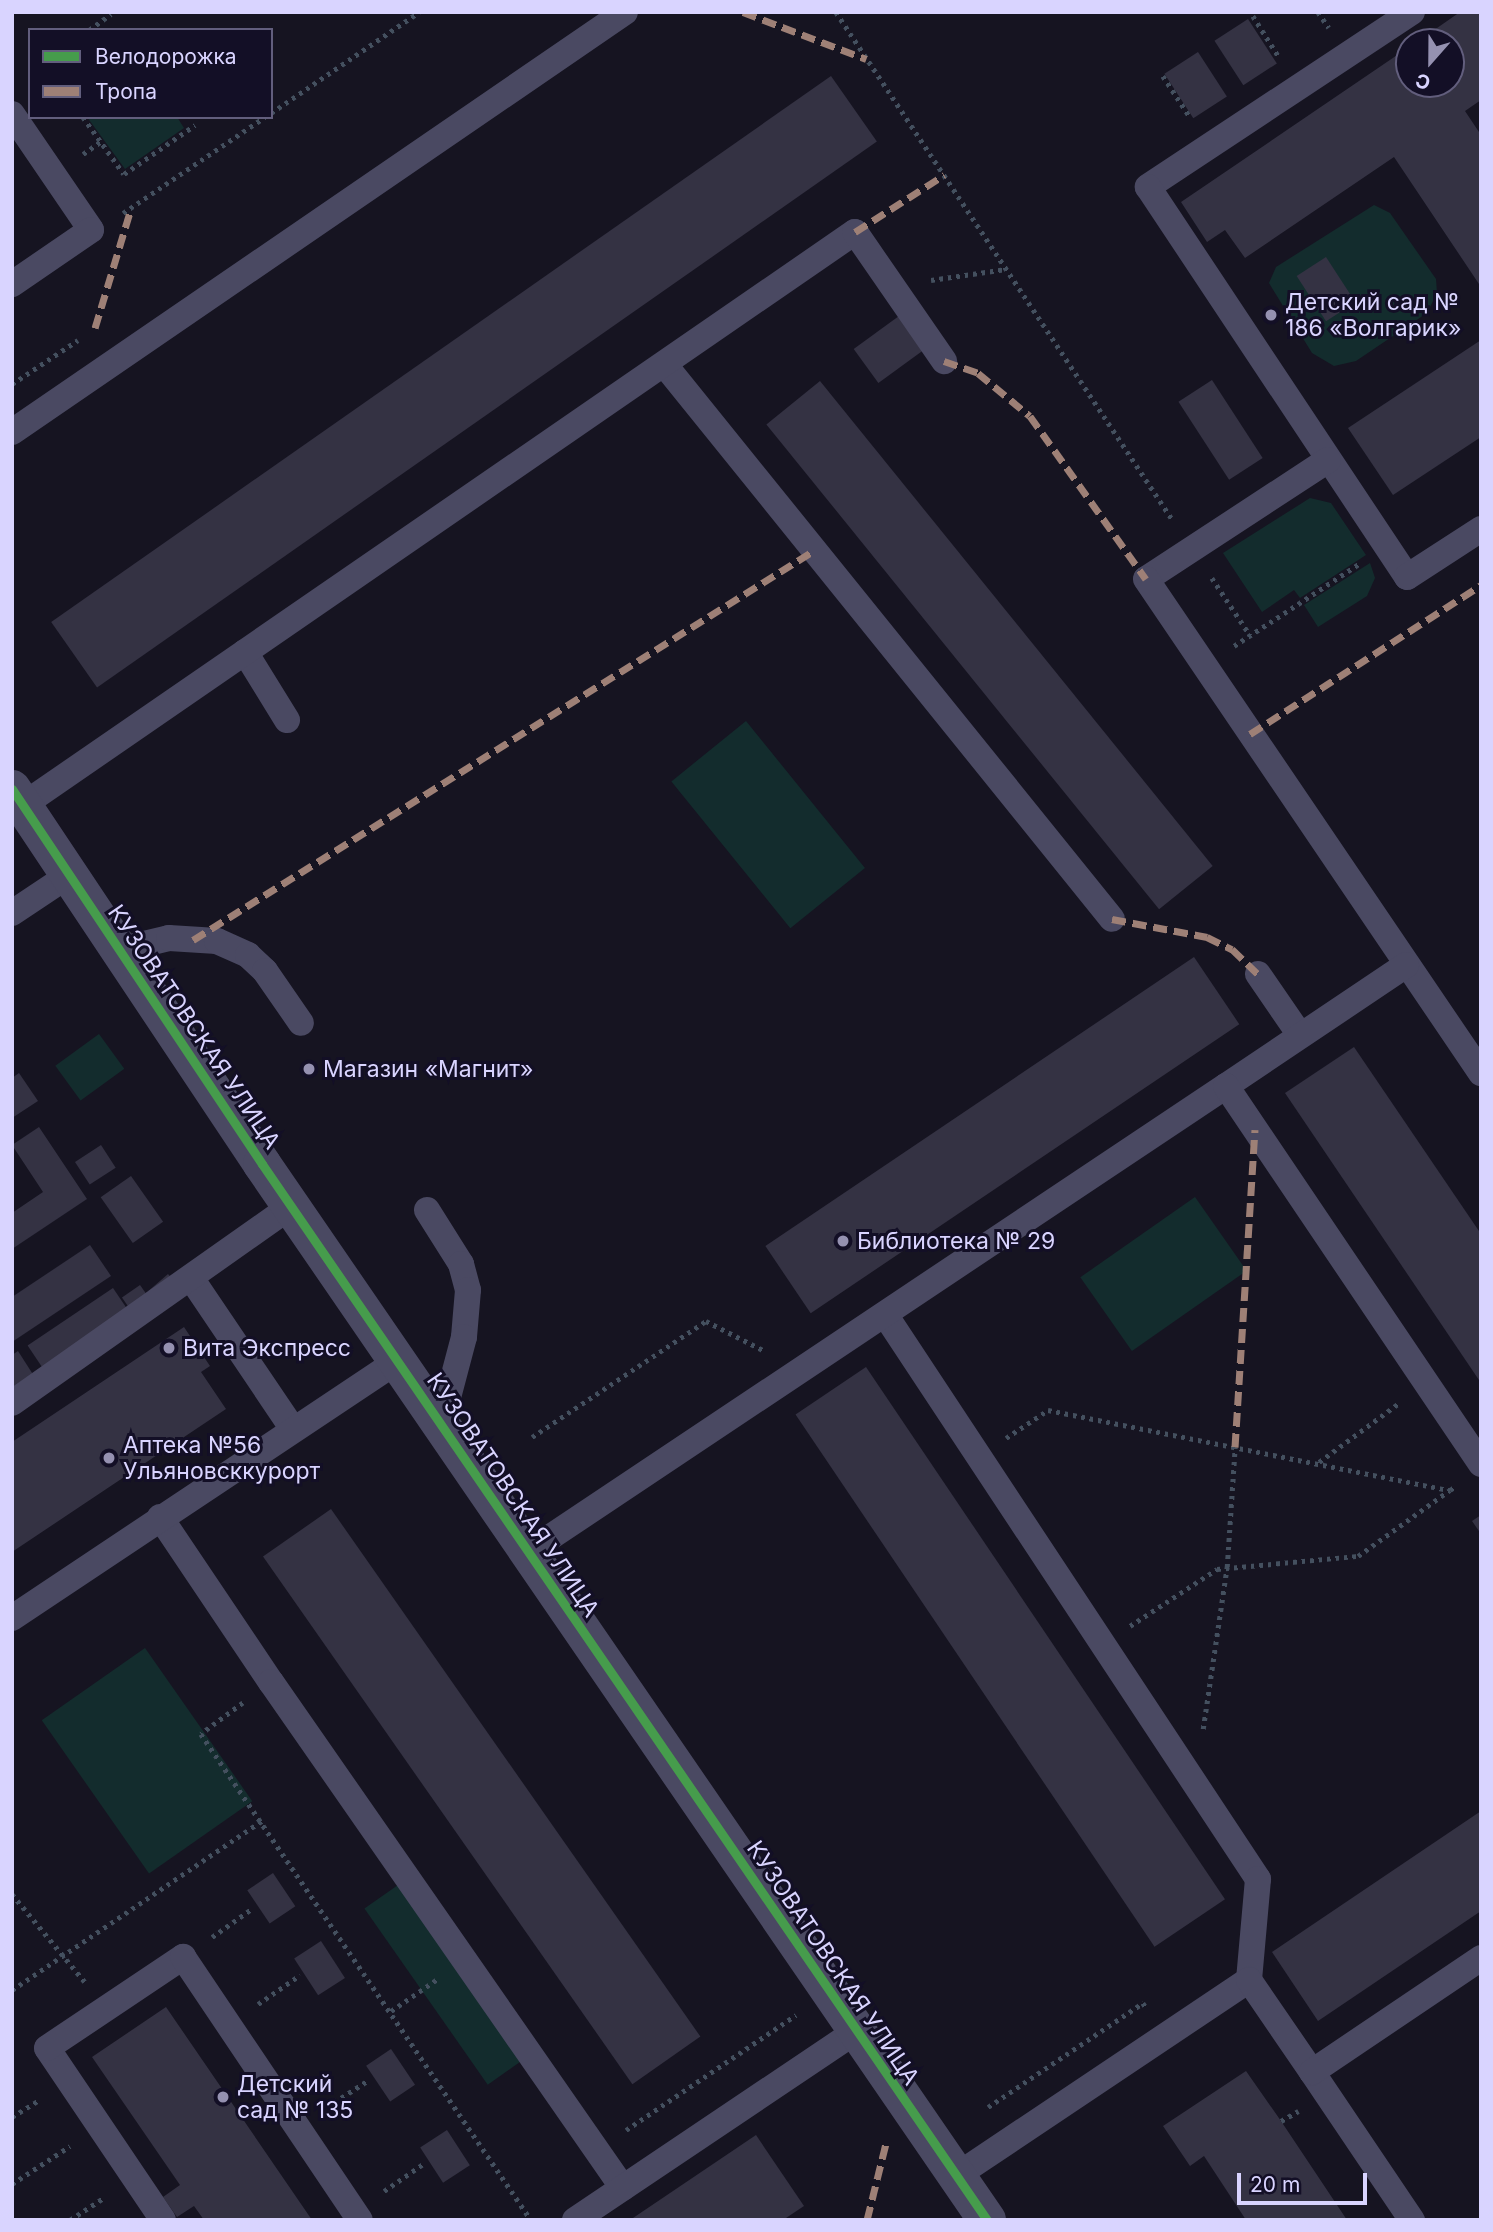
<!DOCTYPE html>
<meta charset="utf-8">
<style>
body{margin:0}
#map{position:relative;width:1493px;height:2232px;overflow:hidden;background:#161421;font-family:Inter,sans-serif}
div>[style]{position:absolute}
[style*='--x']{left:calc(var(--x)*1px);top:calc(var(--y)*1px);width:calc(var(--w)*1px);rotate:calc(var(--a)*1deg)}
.green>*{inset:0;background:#132c2d;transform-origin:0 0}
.building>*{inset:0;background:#343243;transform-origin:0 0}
.path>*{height:4.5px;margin-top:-2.25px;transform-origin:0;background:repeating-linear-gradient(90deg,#44505f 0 3.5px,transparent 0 8.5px)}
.service>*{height:26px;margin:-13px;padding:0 13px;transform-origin:13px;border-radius:13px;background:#4a4962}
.tertiary>*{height:38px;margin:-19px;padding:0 19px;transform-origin:19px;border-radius:19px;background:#4a4962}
.quiet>*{height:7px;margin-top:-3.5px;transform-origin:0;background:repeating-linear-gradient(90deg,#9e8076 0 14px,transparent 0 21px)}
.cycleway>*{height:9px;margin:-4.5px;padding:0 4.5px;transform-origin:4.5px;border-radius:4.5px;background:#469c4c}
.dots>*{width:19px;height:19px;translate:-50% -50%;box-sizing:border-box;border:4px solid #130f26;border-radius:50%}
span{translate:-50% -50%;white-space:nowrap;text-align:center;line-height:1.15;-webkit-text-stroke:6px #130f26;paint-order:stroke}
.poi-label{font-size:23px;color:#d9d4ff}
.left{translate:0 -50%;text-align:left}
.street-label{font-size:23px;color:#d9d4ff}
.frame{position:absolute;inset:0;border:14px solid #d9d4ff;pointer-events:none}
.legend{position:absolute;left:28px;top:28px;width:245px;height:91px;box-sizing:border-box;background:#130f26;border:2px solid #625e7d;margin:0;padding:9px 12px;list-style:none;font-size:21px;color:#d9d4ff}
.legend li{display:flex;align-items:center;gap:14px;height:35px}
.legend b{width:35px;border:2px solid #625e7d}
.north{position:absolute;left:1395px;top:28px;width:70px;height:70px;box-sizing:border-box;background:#130f26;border:2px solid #625e7d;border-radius:50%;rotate:201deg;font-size:19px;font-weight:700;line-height:28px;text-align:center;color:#d9d4ff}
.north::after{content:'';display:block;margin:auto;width:24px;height:32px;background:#9591b1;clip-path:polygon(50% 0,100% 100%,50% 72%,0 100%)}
.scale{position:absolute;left:1237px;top:2173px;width:130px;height:32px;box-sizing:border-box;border:4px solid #d9d4ff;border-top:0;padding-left:9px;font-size:21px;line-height:24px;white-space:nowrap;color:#d9d4ff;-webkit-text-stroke:5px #130f26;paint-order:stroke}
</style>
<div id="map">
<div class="green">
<i style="clip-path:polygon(87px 117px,177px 117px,184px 128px,125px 169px)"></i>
<i style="clip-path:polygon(1374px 205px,1390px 213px,1436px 279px,1437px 293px,1427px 313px,1356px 361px,1334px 366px,1312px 353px,1269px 283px,1276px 267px)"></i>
<i style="clip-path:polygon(1310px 498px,1331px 503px,1366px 555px,1300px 598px,1294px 590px,1262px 612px,1223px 553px)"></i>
<i style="clip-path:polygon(1370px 563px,1375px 578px,1367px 596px,1318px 627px,1304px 605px)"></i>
<i style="left:746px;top:721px;width:189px;height:96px;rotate:51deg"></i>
<i style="left:99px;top:1034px;width:43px;height:54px;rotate:54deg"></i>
<i style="left:1195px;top:1197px;width:90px;height:140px;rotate:55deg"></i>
<i style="left:145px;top:1648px;width:187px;height:126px;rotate:55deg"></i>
<i style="left:398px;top:1885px;width:215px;height:41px;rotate:55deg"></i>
</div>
<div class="building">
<i style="clip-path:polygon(1460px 12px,1481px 12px,1481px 100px,1465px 111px,1481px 135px,1481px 287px,1394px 157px,1245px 258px,1225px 230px,1207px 242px,1181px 202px,1409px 47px,1409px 84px,1451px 84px,1451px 42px,1417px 42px)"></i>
<i style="left:1248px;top:19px;width:53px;height:40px;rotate:57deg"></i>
<i style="left:1198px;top:52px;width:53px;height:40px;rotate:57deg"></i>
<i style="left:831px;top:76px;width:80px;height:952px;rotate:55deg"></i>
<i style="left:1326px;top:257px;width:54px;height:35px;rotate:57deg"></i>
<i style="left:899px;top:316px;width:42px;height:56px;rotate:54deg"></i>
<i style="clip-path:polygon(1481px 340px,1481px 437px,1393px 495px,1348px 428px)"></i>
<i style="left:1212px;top:380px;width:93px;height:40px;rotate:57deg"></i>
<i style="left:820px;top:381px;width:624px;height:69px;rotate:51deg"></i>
<i style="left:1194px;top:957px;width:81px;height:517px;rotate:56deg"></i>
<i style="clip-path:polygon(1354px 1047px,1481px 1234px,1481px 1383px,1285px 1093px)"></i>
<i style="clip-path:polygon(19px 1073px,38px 1101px,12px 1118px,12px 1078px)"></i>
<i style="clip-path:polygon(39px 1127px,87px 1199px,12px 1249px,12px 1213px,43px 1192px,12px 1145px)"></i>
<i style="left:101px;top:1145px;width:27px;height:31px;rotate:57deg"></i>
<i style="left:131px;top:1176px;width:56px;height:37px;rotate:55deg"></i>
<i style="clip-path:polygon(90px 1245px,111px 1276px,12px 1342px,12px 1297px)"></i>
<i style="left:168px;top:1274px;width:9px;height:26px;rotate:49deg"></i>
<i style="left:140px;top:1285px;width:12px;height:22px;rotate:55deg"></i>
<i style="left:113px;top:1288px;width:29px;height:103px;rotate:56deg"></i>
<i style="clip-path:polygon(184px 1327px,210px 1366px,201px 1372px,226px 1409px,12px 1552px,12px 1442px)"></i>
<i style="clip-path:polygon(18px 1351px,34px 1376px,12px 1390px,12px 1355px)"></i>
<i style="left:866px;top:1367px;width:642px;height:85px;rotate:56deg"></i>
<i style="left:331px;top:1509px;width:644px;height:83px;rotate:55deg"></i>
<i style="clip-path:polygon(1481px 1515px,1481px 1534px,1472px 1521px)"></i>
<i style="clip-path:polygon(1481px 1811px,1481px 1911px,1318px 2021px,1272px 1952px)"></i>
<i style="left:273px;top:1873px;width:40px;height:31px;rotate:56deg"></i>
<i style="left:321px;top:1941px;width:44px;height:32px;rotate:57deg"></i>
<i style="clip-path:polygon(166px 2007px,312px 2220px,204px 2220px,194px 2206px,177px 2217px,163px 2197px,180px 2185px,92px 2057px)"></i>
<i style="left:391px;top:2049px;width:43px;height:30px;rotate:56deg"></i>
<i style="clip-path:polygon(1246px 2071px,1281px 2121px,1347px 2220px,1246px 2220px,1204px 2156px,1190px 2166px,1163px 2126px)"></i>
<i style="left:447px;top:2130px;width:42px;height:32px;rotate:57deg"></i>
<i style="clip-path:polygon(756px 2135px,804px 2206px,783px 2220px,630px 2220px)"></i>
</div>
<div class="path">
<i style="--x:836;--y:12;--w:608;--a:56.47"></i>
<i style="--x:1318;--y:12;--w:19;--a:55"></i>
<i style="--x:1253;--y:16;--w:49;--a:57.6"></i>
<i style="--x:89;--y:30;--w:27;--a:-36"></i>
<i style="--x:1163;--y:76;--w:49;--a:56.6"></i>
<i style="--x:271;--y:113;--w:179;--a:-34.3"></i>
<i style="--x:83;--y:117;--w:70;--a:54.3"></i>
<i style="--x:124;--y:174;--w:86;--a:-34.6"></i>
<i style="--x:83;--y:154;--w:21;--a:-35"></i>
<i style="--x:123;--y:213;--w:171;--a:-34.1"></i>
<i style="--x:931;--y:280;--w:76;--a:-8.3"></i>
<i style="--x:12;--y:384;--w:79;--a:-33.7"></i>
<i style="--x:1212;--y:578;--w:69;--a:56.3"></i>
<i style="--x:1234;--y:646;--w:149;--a:-33.3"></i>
<i style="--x:532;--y:1437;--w:209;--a:-33.7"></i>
<i style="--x:706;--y:1321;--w:66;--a:27"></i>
<i style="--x:1006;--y:1438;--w:50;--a:-33.7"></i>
<i style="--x:1048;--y:1410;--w:410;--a:11.3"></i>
<i style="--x:1450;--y:1490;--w:7;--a:-34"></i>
<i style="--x:1319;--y:1462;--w:99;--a:-36.4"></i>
<i style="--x:1130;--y:1626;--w:104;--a:-33.2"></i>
<i style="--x:1217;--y:1569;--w:142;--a:-5.3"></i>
<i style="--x:1358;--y:1556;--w:113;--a:-35.7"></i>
<i style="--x:243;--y:1703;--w:52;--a:143.6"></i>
<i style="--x:201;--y:1734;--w:587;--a:55.82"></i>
<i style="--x:1203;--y:1729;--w:164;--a:-81.6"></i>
<i style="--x:1227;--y:1567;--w:120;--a:-86.2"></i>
<i style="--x:12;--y:1894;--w:114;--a:50.3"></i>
<i style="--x:212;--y:1937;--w:47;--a:-35.4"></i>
<i style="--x:12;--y:1990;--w:302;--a:-34.1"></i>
<i style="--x:258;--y:2004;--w:51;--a:-34.6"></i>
<i style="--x:391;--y:2011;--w:55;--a:-34.6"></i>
<i style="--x:327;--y:2107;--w:48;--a:-33"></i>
<i style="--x:988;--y:2107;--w:187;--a:-33.9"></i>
<i style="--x:1143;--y:2003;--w:4;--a:56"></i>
<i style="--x:12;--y:2117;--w:32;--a:-32"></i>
<i style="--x:1281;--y:2121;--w:20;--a:-30"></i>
<i style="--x:626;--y:2130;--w:205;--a:-34.1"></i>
<i style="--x:12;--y:2184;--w:69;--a:-33.2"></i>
<i style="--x:384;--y:2191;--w:47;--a:-34.7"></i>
<i style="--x:70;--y:2220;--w:42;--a:-33.3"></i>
</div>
<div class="service">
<i style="--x:1412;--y:12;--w:317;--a:146.5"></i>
<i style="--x:1148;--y:187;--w:468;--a:56.4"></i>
<i style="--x:1407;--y:577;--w:88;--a:-33"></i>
<i style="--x:12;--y:114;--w:140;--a:55.7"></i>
<i style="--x:91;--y:230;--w:96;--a:145.6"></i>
<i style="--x:664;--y:364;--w:713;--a:51.09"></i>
<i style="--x:12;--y:432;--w:743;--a:-34.42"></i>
<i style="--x:1328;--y:460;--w:217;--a:146.8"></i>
<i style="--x:1146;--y:579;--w:597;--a:55.86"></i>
<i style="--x:245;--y:652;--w:80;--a:58.3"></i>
<i style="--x:23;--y:805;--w:1010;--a:-34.56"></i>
<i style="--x:855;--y:232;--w:157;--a:55.4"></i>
<i style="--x:12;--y:913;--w:69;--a:-33.7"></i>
<i style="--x:119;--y:950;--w:51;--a:-13.5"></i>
<i style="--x:169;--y:938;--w:48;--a:3.6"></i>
<i style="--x:217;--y:941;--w:34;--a:24"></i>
<i style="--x:248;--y:955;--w:23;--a:43"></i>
<i style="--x:265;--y:971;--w:63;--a:55.3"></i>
<i style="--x:1258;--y:974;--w:74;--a:55.5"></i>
<i style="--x:1226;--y:1086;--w:217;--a:-33.9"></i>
<i style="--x:427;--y:1210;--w:64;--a:57.8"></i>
<i style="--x:461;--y:1264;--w:27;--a:75"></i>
<i style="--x:468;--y:1290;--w:47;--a:94.9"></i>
<i style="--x:464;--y:1337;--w:90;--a:104.8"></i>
<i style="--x:191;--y:1278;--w:182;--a:56"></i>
<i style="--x:886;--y:1316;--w:675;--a:56.55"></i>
<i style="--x:1258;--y:1879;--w:101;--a:95.1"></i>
<i style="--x:12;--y:1403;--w:342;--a:-35.2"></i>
<i style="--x:160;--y:1517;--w:199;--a:56.1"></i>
<i style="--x:271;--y:1682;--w:616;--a:55.18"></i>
<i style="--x:528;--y:1552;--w:839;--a:-33.73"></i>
<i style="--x:1226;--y:1086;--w:456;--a:56"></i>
<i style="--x:12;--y:1618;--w:463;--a:-33.7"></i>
<i style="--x:1312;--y:2072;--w:179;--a:56"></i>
<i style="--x:956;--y:2176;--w:353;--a:-33.8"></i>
<i style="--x:1249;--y:1980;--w:112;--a:55.6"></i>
<i style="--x:1312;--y:2072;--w:204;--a:-34"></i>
<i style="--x:163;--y:2220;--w:207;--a:-124"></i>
<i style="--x:47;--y:2048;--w:164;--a:-33.8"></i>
<i style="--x:183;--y:1957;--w:317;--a:56.1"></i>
<i style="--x:575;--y:2220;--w:339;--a:-33.9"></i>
</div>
<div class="tertiary">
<i style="--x:12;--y:789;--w:451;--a:56.3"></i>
<i style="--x:262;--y:1164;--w:1281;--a:55.53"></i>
</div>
<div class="quiet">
<i style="--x:743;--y:12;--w:132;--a:20.9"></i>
<i style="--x:855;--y:232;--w:106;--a:-32.6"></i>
<i style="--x:95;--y:328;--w:124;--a:-73.2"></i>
<i style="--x:944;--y:361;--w:36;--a:19"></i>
<i style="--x:978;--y:373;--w:67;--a:39.6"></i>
<i style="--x:1030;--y:416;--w:200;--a:54.6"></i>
<i style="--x:1250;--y:734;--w:275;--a:-32.8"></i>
<i style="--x:1112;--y:919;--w:97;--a:10.7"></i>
<i style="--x:1207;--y:937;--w:28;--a:26"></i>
<i style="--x:1232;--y:949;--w:36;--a:44"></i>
<i style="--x:193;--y:940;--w:734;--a:-32.09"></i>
<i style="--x:1235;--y:1447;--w:318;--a:-86.4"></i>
<i style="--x:867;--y:2220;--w:79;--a:-76.1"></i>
</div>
<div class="cycleway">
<i style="--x:12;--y:789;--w:451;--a:56.3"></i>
<i style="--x:262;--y:1164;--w:1281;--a:55.53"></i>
</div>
<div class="dots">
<i style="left:1271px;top:315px;background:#9591b1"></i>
<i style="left:309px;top:1069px;background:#9591b1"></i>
<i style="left:843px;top:1241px;background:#9591b1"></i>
<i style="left:169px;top:1348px;background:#9591b1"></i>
<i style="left:109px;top:1458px;background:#9591b1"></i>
<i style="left:223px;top:2097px;background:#9591b1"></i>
</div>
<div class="poi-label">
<span class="left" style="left:1285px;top:315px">Детский сад №<br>186 «Волгарик»</span>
<span class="left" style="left:323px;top:1069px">Магазин «Магнит»</span>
<span class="left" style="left:857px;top:1241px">Библиотека № 29</span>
<span class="left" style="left:183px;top:1348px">Вита Экспресс</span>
<span class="left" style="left:123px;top:1458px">Аптека №56<br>Ульяновсккурорт</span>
<span class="left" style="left:237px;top:2097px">Детский<br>сад № 135</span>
</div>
<div class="street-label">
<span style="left:194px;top:1027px;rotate:56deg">КУЗОВАТОВСКАЯ УЛИЦА</span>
<span style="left:513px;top:1495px;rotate:56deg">КУЗОВАТОВСКАЯ УЛИЦА</span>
<span style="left:833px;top:1963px;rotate:56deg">КУЗОВАТОВСКАЯ УЛИЦА</span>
</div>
<div class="frame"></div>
<ul class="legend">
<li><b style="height:9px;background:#469c4c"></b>Велодорожка</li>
<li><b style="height:9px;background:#9e8076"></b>Тропа</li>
</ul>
<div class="north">С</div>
<div class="scale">20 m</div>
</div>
